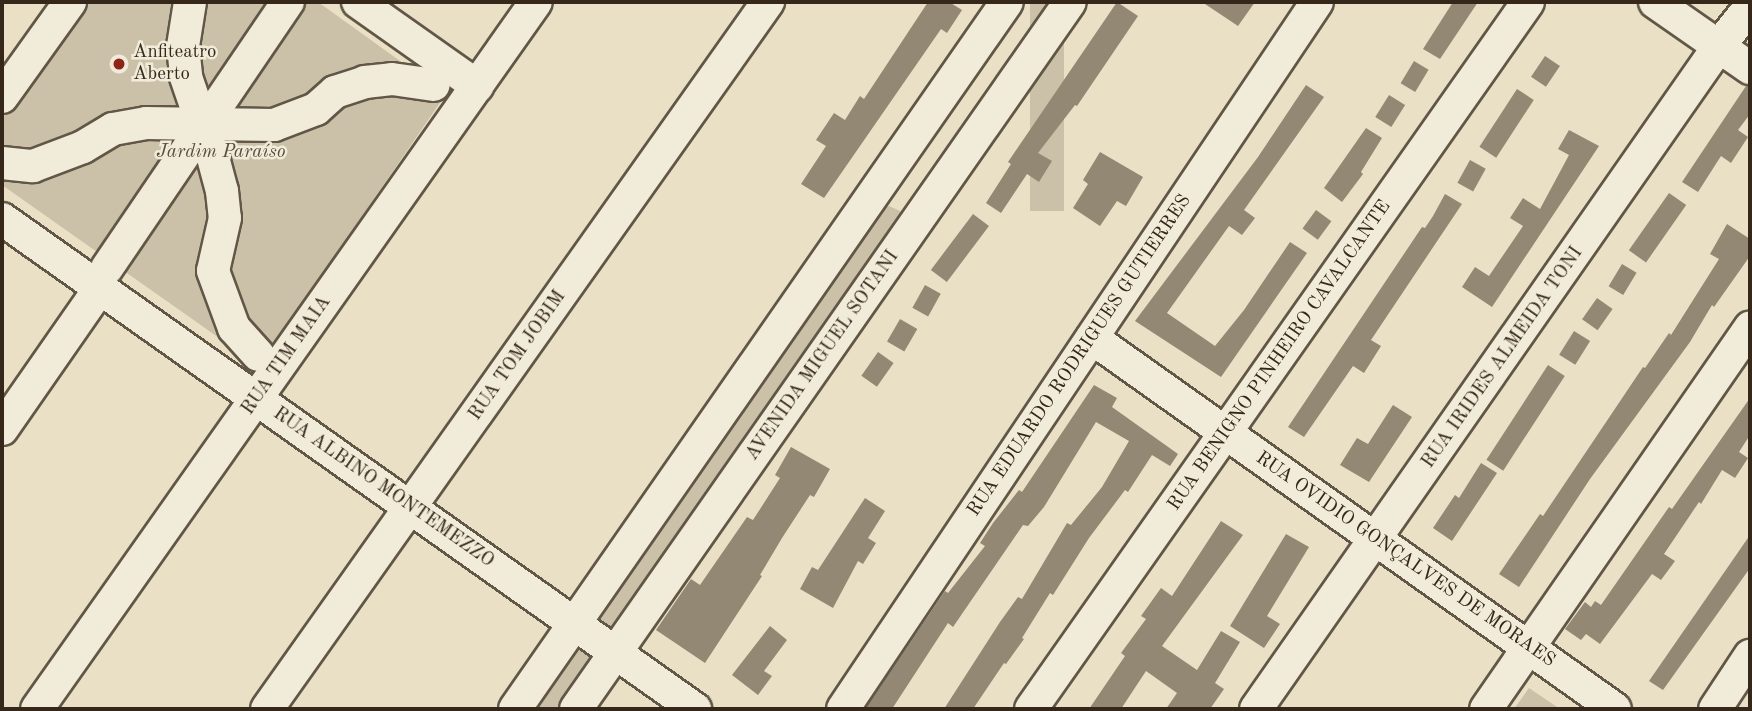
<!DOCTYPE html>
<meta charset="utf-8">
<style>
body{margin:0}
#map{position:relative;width:1752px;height:711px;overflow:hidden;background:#e9e0c5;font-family:"Old Standard TT",serif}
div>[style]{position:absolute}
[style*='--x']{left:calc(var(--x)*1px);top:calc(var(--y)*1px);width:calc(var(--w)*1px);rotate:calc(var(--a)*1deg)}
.green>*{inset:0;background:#cac1a8;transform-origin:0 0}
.building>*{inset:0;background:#938873;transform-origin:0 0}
.roads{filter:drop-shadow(2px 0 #625646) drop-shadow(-2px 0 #625646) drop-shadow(0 2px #625646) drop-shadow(0 -2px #625646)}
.minor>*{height:32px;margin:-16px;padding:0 16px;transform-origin:16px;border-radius:16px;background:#f1ebd9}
.dots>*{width:19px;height:19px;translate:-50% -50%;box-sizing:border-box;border:4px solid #f1ebd9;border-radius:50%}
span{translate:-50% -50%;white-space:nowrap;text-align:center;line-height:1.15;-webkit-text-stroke:5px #f1ebd9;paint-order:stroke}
.poi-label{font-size:19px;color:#35281b}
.left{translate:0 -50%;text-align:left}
.park-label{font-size:19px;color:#5a4e3e;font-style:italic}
.street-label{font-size:19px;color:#35281b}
.frame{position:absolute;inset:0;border:4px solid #35281b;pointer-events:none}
</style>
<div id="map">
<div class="green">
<i style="clip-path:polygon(86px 2px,318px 2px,446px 94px,259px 366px,2px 185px,2px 119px)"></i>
<i style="left:1030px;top:2px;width:34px;height:209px"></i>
<i style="clip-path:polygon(889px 206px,900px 211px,906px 219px,615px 631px,608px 630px,597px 620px,598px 611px,882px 210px)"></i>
<i style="clip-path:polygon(583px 647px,594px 654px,595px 661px,567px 709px,528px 709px,573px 648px)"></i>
<i style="clip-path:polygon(1529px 688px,1560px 709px,1514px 709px)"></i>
</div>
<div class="building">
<i style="clip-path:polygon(928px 2px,949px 2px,962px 10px,947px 33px,941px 29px,824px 198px,801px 184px,826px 146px,816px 140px,834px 113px,845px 120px,860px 96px,864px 99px)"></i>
<i style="clip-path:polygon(1117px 2px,1138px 16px,1077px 106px,1075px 105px,1038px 153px,1052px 161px,1039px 182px,1027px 174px,1001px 213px,986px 203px,1011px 164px,1008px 162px)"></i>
<i style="clip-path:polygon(1202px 2px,1255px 2px,1238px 26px)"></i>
<i style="clip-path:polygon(1453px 2px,1478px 2px,1440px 59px,1423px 49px)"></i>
<i style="left:1545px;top:56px;width:18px;height:25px;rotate:34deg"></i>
<i style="left:1414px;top:61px;width:17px;height:26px;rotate:31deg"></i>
<i style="clip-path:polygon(1306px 85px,1324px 97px,1244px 210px,1255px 218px,1242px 235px,1229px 226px,1167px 313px,1215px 346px,1244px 310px,1290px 242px,1307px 253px,1221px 377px,1135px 321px,1258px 157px)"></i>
<i style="clip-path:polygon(1746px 86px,1750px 86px,1750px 114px,1738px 130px,1748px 137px,1731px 163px,1721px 156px,1698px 192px,1682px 182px)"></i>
<i style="left:1517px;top:89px;width:20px;height:69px;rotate:33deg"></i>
<i style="left:1389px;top:95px;width:19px;height:26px;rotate:32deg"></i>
<i style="clip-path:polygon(1366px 128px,1382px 138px,1361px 172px,1363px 174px,1342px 202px,1324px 188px)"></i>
<i style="clip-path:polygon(1569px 130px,1599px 146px,1492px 307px,1462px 287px,1475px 267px,1489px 276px,1523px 226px,1510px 218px,1523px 198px,1540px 209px,1569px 155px,1558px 149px)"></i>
<i style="clip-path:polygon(1100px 152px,1143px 177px,1126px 206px,1117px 201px,1100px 226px,1073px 208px,1088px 184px,1083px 180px)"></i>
<i style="left:1470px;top:160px;width:18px;height:26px;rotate:29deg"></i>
<i style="left:1669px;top:193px;width:21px;height:70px;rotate:35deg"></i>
<i style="clip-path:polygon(1445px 194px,1462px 204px,1371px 340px,1381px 346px,1364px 373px,1353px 366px,1304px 437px,1288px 427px,1422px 227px,1425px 228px,1433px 216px)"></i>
<i style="left:1316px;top:210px;width:19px;height:23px;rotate:36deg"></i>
<i style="left:973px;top:214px;width:20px;height:70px;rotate:37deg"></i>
<i style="clip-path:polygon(1727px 224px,1750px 239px,1750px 256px,1714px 307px,1712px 305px,1690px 342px,1590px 479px,1519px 587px,1499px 574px,1540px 514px,1543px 516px,1643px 367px,1645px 368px,1669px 333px,1671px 335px,1719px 259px,1710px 254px)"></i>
<i style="left:1622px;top:264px;width:17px;height:26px;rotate:31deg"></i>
<i style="left:925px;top:285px;width:18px;height:26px;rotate:29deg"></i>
<i style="left:1597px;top:298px;width:19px;height:26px;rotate:35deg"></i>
<i style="left:900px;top:319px;width:20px;height:26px;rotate:30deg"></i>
<i style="left:1574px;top:331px;width:19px;height:28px;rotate:32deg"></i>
<i style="left:878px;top:352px;width:19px;height:29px;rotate:35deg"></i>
<i style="left:1548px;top:365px;width:20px;height:113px;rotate:33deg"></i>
<i style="clip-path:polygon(1094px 385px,1117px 398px,1112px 407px,1178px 454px,1170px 466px,1152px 455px,1128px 492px,1125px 490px,1089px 538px,1053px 595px,1050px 593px,1022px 638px,1024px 639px,1006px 664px,1004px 663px,973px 709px,944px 709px,1000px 622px,1018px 597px,1022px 599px,1067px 523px,1071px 525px,1102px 487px,1129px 441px,1096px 422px,1044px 507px,1028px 526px,1023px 525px,953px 627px,948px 623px,892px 709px,865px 709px,945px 591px,948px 593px,985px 546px,980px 543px,993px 523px,1019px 490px,1022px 492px)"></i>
<i style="clip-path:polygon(1750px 398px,1750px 435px,1739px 452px,1748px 458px,1735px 478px,1722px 470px,1701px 504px,1699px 502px,1664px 554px,1675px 561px,1661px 580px,1652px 574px,1600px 644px,1586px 634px,1581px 640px,1565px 629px,1585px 602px,1591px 607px,1595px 601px,1601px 605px,1669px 507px,1672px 509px)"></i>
<i style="clip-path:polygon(1393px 405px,1412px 417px,1369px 482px,1340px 465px,1357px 438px,1368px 444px)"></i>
<i style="clip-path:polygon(791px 447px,830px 469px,814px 497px,810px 495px,782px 538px,760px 575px,762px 576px,705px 663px,656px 630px,691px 579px,700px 585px,747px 517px,753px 520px,780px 478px,775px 475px)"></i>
<i style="clip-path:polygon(1481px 463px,1497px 473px,1452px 541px,1433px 528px,1455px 495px,1459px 498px)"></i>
<i style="clip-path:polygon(865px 498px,885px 511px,868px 538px,876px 543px,863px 564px,858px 561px,833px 608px,800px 589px,812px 567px,818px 570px)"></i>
<i style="clip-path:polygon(1221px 521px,1243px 535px,1162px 646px,1197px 670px,1221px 631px,1240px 642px,1215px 683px,1224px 689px,1210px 709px,1166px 709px,1177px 693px,1146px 671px,1121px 709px,1089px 709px,1125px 656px,1121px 653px,1146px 619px,1141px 616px,1161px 588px,1172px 596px)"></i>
<i style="clip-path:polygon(1286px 534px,1309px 547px,1267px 616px,1280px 624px,1264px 648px,1230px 626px)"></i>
<i style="clip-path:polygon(1750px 535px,1750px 568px,1663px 690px,1649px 681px)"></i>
<i style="clip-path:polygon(770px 626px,787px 640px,764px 671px,772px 676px,758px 695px,732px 675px)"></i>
</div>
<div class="roads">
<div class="minor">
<i style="--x:190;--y:2;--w:45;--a:99"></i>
<i style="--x:183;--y:46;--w:31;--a:84"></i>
<i style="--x:186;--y:77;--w:77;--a:71.1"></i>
<i style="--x:211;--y:150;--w:42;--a:75"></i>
<i style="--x:222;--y:191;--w:27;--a:84"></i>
<i style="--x:225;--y:218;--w:54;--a:102.8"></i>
<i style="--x:213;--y:271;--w:61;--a:69.8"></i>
<i style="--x:234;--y:328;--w:36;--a:48"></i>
<i style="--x:358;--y:2;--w:146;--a:35.2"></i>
<i style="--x:1655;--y:2;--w:116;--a:34.8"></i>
<i style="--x:2;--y:97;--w:117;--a:-54.4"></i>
<i style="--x:2;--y:163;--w:31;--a:6"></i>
<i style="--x:33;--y:166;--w:53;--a:-20.8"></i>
<i style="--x:83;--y:147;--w:35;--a:-31"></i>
<i style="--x:113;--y:129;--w:34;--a:-10"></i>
<i style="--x:146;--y:123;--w:128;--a:0.9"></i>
<i style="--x:274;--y:125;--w:45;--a:-20.9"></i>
<i style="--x:316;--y:109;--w:25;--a:-42"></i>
<i style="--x:335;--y:92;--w:32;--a:-18"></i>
<i style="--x:365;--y:82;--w:27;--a:-6"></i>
<i style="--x:392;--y:79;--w:42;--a:8.1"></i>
<i style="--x:2;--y:219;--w:849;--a:35.26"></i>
<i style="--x:107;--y:268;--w:322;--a:-55.8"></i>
<i style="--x:1092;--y:338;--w:641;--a:35.35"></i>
<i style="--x:2;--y:429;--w:172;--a:-55.2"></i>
<i style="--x:37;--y:709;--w:865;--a:-54.79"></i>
<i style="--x:267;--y:709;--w:867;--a:-54.68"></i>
<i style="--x:515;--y:709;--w:861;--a:-55.17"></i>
<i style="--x:576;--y:709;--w:862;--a:-55.06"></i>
<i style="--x:843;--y:709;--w:851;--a:-56.16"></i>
<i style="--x:1031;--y:709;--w:864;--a:-54.89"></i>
<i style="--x:1256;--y:709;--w:809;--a:-55.07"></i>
<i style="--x:1719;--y:46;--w:50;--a:-51.5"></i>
<i style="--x:1486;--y:709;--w:464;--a:-55.3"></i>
<i style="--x:1715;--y:709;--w:64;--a:-56.6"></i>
</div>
</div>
<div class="dots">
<i style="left:119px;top:64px;background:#8f2418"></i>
</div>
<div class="poi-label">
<span class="left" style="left:133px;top:64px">Anfiteatro<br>Aberto</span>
</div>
<div class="park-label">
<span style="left:221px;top:153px">Jardim Paraíso</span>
</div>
<div class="street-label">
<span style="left:287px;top:356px;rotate:-55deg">RUA TIM MAIA</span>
<span style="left:518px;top:356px;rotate:-55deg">RUA TOM JOBIM</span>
<span style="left:823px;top:356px;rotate:-55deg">AVENIDA MIGUEL SOTANI</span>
<span style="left:1080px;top:356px;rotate:-56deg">RUA EDUARDO RODRIGUES GUTIERRES</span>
<span style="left:1280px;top:356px;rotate:-55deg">RUA BENIGNO PINHEIRO CAVALCANTE</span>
<span style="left:1503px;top:358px;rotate:-55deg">RUA IRIDES ALMEIDA TONI</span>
<span style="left:383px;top:488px;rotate:35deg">RUA ALBINO MONTEMEZZO</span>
<span style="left:1405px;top:560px;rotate:35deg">RUA OVIDIO GONÇALVES DE MORAES</span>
</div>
<div class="frame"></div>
</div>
